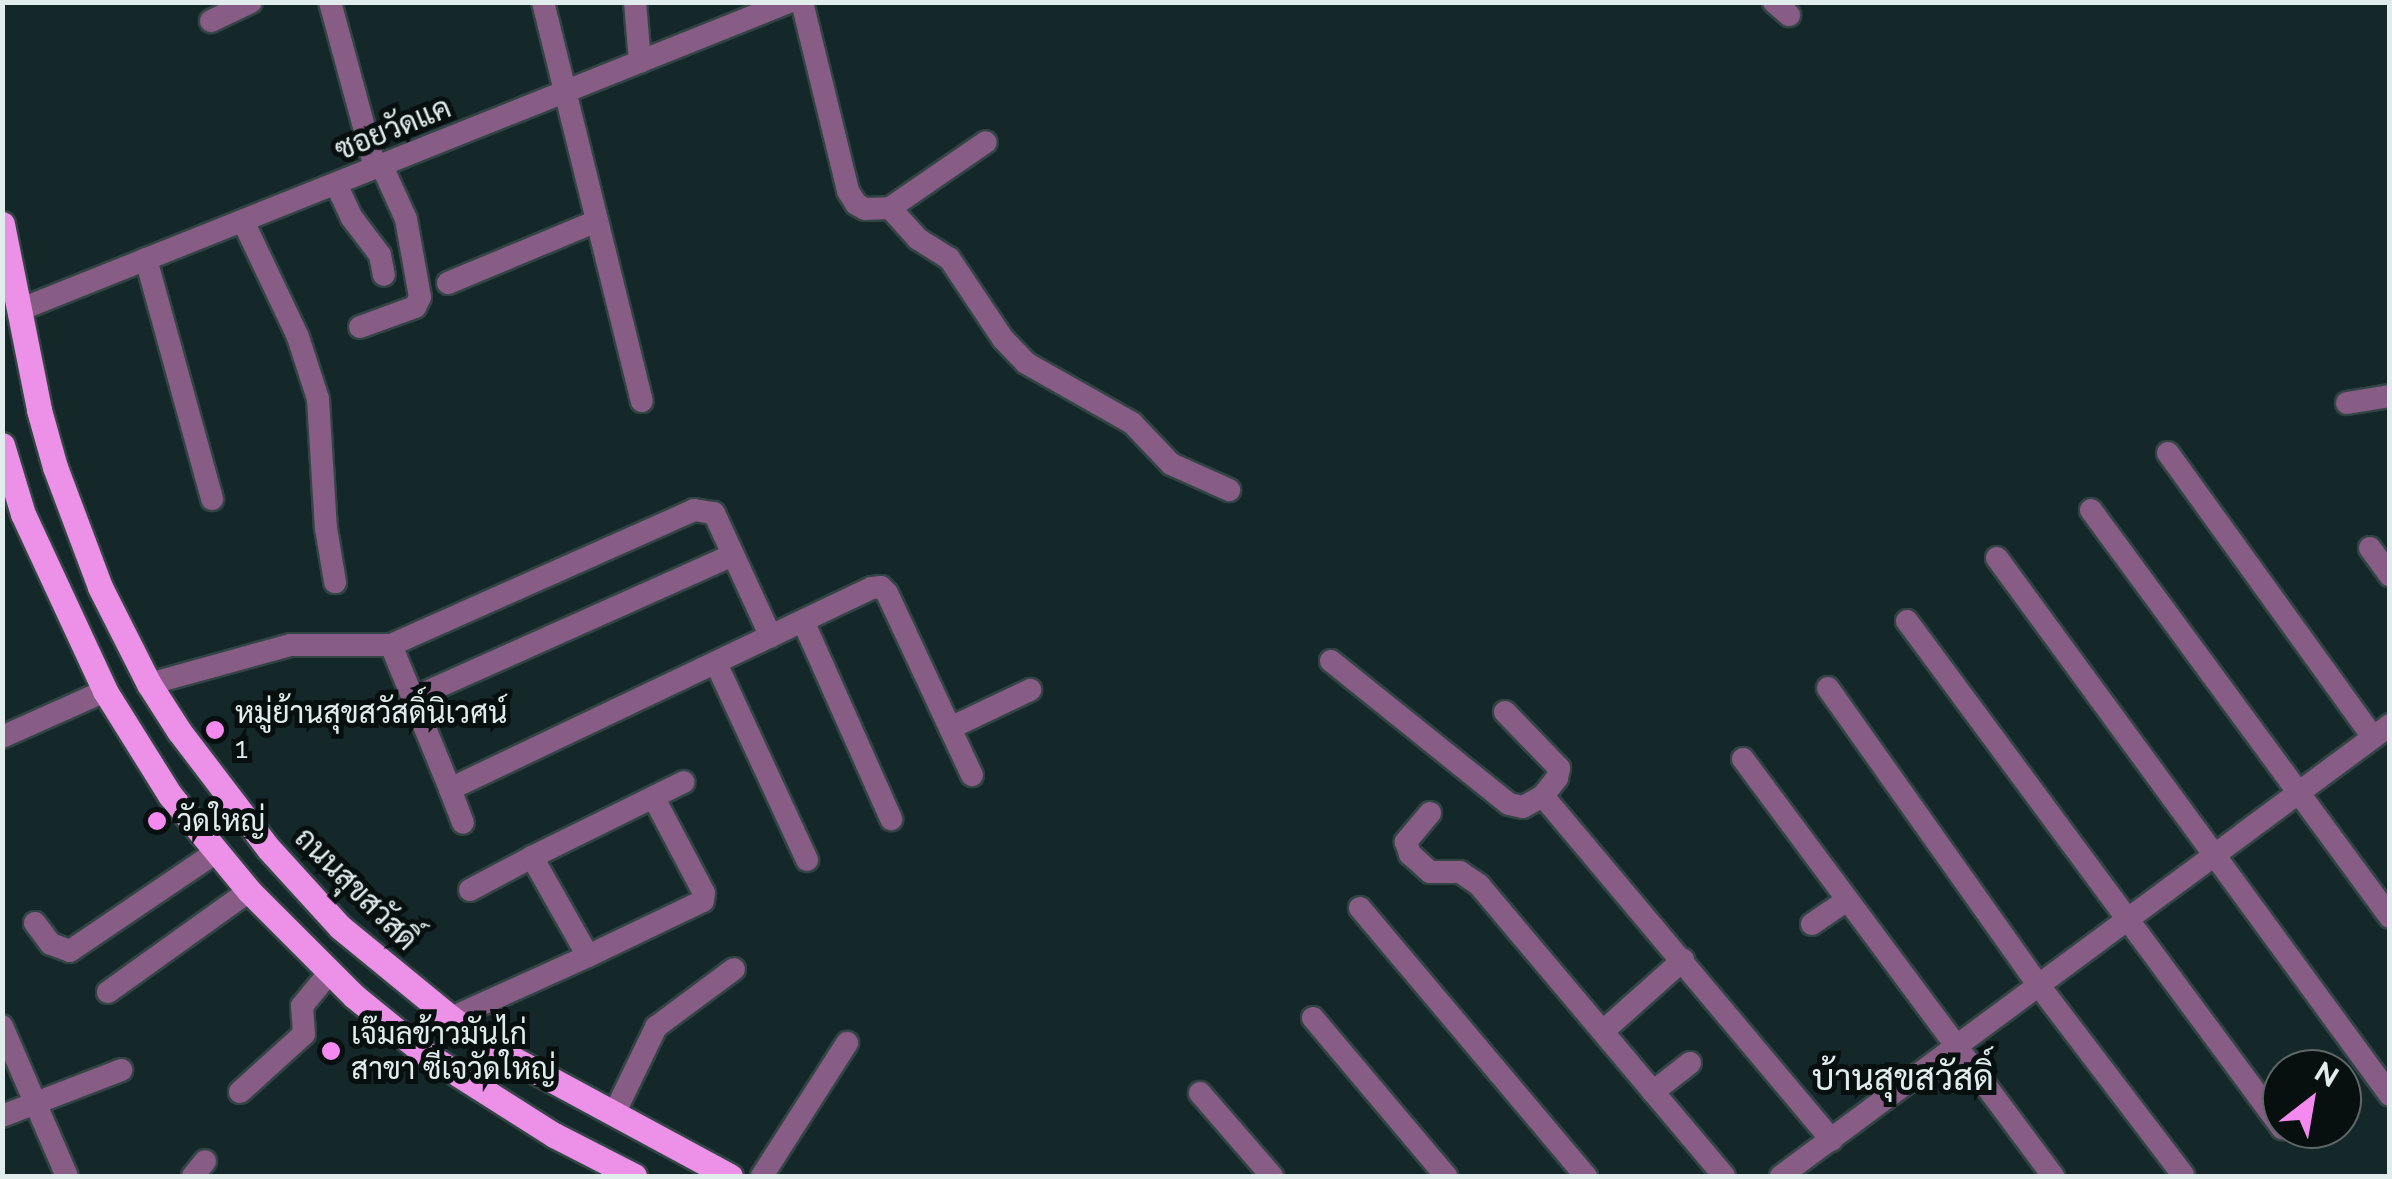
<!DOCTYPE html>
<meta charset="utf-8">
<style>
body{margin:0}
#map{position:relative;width:2392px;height:1179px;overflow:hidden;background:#152829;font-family:Raleway,Sarabun,sans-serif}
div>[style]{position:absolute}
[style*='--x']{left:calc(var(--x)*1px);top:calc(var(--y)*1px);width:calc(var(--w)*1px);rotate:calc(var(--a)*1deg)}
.roads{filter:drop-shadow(2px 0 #324444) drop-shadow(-2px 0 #324444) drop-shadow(0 2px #324444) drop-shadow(0 -2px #324444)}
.minor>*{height:22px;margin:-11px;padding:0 11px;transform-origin:11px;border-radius:11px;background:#875c85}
.major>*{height:25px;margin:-12.5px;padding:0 12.5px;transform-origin:12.5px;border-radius:12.5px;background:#ec91e7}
.dots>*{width:28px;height:28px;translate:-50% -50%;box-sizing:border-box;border:5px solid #070f0f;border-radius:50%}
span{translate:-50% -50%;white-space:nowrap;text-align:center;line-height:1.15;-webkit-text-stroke:10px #070f0f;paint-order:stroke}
.street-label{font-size:30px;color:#e1eded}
.poi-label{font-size:30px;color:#e1eded}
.left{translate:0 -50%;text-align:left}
.quarter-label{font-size:35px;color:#e1eded}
.frame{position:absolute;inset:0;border:5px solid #e1eded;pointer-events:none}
.north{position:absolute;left:2262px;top:1049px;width:100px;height:100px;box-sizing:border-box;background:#070f0f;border:2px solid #5e6868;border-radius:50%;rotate:31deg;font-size:28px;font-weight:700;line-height:40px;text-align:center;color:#e1eded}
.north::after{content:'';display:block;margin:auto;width:35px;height:45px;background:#f489ef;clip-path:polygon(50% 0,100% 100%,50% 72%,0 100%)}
</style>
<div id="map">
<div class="roads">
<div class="minor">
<i style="--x:330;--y:2;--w:172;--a:74.8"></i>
<i style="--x:543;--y:2;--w:411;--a:76.1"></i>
<i style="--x:635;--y:2;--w:60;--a:85.2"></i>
<i style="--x:802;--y:2;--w:195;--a:76.3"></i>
<i style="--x:848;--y:191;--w:15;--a:58"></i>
<i style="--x:856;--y:204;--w:10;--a:29"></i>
<i style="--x:865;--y:209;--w:25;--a:-2"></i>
<i style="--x:890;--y:208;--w:116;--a:-34.5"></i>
<i style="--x:1774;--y:2;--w:20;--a:41"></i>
<i style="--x:211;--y:21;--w:44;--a:-25.4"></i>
<i style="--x:336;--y:184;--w:38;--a:65"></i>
<i style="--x:352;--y:218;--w:46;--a:52.9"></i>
<i style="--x:380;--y:255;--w:20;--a:79"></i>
<i style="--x:890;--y:208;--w:42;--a:47.9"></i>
<i style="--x:918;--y:239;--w:36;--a:32"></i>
<i style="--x:949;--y:258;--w:97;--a:56.3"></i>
<i style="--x:1003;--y:339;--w:33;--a:46"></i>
<i style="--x:1026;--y:363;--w:122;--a:29.5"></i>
<i style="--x:1132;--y:423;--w:57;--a:46.4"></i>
<i style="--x:1171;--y:464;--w:64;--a:24.1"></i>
<i style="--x:243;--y:221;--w:128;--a:64.6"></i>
<i style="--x:298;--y:337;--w:65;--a:72.1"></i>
<i style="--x:318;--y:399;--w:129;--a:86.5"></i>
<i style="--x:326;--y:528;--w:55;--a:80.5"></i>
<i style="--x:146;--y:259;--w:249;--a:74.6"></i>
<i style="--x:448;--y:283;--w:161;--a:-22.6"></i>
<i style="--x:19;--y:310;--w:829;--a:-21.8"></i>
<i style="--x:360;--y:327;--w:59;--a:-20"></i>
<i style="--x:415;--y:307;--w:11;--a:-63"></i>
<i style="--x:420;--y:297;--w:79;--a:-100.2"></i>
<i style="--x:406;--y:219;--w:58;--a:-114.4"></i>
<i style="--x:2347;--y:403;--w:44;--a:-9.2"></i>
<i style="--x:2168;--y:453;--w:350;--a:54.2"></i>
<i style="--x:2091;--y:510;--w:505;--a:53.7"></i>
<i style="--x:2370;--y:548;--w:34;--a:54"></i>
<i style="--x:1997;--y:558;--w:665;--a:53.8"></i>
<i style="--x:803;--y:621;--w:217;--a:66"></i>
<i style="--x:1907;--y:621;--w:631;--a:53.51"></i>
<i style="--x:391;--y:645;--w:156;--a:67.7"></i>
<i style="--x:450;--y:789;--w:467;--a:-25.5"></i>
<i style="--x:872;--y:588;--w:9;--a:-6"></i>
<i style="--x:881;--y:587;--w:8;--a:45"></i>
<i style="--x:887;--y:593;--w:201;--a:65"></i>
<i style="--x:1331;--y:661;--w:228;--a:38.8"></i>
<i style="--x:1509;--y:804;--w:14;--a:12"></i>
<i style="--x:1523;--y:807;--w:23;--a:-29"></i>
<i style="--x:1543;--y:796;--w:449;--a:50"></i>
<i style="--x:716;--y:663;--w:217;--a:65.2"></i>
<i style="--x:149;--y:684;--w:147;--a:-15.4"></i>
<i style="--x:291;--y:645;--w:100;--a:0"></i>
<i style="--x:391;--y:645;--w:332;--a:-24"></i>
<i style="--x:694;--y:510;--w:20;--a:9"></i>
<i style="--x:714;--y:513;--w:136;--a:65.3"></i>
<i style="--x:1828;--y:688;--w:367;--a:54.7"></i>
<i style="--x:2040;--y:987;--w:236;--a:52.7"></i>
<i style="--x:413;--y:698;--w:350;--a:-24.1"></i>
<i style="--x:1505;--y:712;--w:78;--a:46"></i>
<i style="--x:1559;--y:768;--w:10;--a:101"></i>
<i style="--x:1557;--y:778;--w:23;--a:128"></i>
<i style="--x:950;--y:728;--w:89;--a:-25.4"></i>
<i style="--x:2;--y:737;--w:113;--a:-24.1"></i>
<i style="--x:1743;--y:759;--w:520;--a:53.37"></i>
<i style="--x:450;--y:789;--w:36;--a:69"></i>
<i style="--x:1430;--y:813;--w:38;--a:130"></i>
<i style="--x:1406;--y:842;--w:13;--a:72"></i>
<i style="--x:1410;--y:854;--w:27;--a:42"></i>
<i style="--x:1430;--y:872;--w:30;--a:0"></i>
<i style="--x:1460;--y:872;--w:23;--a:34"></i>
<i style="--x:1479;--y:885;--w:380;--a:49.9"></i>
<i style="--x:470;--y:890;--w:70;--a:-28"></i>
<i style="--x:1360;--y:908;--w:351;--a:49.9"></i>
<i style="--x:35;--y:923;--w:26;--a:53"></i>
<i style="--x:51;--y:944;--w:20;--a:20"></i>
<i style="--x:70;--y:951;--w:176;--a:-34.1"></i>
<i style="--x:1812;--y:924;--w:42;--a:-34.4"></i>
<i style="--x:588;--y:956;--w:127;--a:-25.6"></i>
<i style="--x:703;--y:901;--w:8;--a:-83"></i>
<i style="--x:704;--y:893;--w:107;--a:-117.8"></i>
<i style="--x:108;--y:992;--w:173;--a:-35.6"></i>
<i style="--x:451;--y:1018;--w:150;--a:-24.3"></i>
<i style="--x:588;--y:956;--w:114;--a:-119.5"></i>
<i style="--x:532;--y:857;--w:169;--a:-26.3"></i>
<i style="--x:1313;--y:1018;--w:207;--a:49.9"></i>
<i style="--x:1610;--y:1025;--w:98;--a:-41.7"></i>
<i style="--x:2;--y:1026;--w:163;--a:66.6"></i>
<i style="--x:240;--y:1092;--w:86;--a:-42.2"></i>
<i style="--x:304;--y:1034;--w:28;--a:-94"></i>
<i style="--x:302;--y:1006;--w:43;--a:-50.7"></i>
<i style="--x:1653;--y:1092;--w:47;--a:-38.1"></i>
<i style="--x:1200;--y:1093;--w:110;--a:49.1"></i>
<i style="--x:614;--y:1114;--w:97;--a:-64.2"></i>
<i style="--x:656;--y:1027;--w:97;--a:-36.6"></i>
<i style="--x:2;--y:1116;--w:128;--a:-21.1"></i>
<i style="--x:193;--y:1176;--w:19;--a:-51"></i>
<i style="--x:762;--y:1176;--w:158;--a:-57.4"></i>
<i style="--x:1781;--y:1176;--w:758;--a:-36.52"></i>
</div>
<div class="major">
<i style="--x:2;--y:224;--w:190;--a:78.7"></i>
<i style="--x:39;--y:410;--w:59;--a:74.3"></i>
<i style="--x:55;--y:467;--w:128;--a:69.4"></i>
<i style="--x:100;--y:587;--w:109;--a:63.2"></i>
<i style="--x:149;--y:684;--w:56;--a:57.4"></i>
<i style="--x:179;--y:731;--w:148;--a:52.7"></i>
<i style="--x:269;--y:849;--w:105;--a:47.7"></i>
<i style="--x:340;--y:927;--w:144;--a:39.3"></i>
<i style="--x:451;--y:1018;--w:64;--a:34.2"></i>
<i style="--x:504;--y:1054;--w:257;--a:28.4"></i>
<i style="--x:2;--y:445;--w:72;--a:73.1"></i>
<i style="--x:23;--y:514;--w:195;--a:65.1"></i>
<i style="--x:105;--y:691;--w:123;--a:58"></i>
<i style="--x:170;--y:795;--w:124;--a:50.5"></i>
<i style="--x:249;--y:891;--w:148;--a:45"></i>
<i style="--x:354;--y:996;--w:89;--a:39.1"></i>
<i style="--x:423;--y:1052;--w:155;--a:32.4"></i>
<i style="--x:554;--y:1135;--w:90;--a:27.1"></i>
</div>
</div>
<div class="dots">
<i style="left:215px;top:730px;background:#f489ef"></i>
<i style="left:157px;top:821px;background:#f489ef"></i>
<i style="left:331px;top:1051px;background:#f489ef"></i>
</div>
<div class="street-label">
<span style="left:393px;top:129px;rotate:-22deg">ซอยวัดแค</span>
<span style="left:356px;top:889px;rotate:45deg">ถนนสุขสวัสดิ์</span>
</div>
<div class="poi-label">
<span class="left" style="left:235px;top:730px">หมู่ย้านสุขสวัสดิ์นิเวศน์<br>1</span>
<span class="left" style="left:177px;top:821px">วัดใหญ่</span>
<span class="left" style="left:351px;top:1051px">เจ๊มลข้าวมันไก่<br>สาขา ซีเจวัดใหญ่</span>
</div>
<div class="quarter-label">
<span style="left:1903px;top:1078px">บ้านสุขสวัสดิ์</span>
</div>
<div class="frame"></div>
<div class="north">N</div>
</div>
